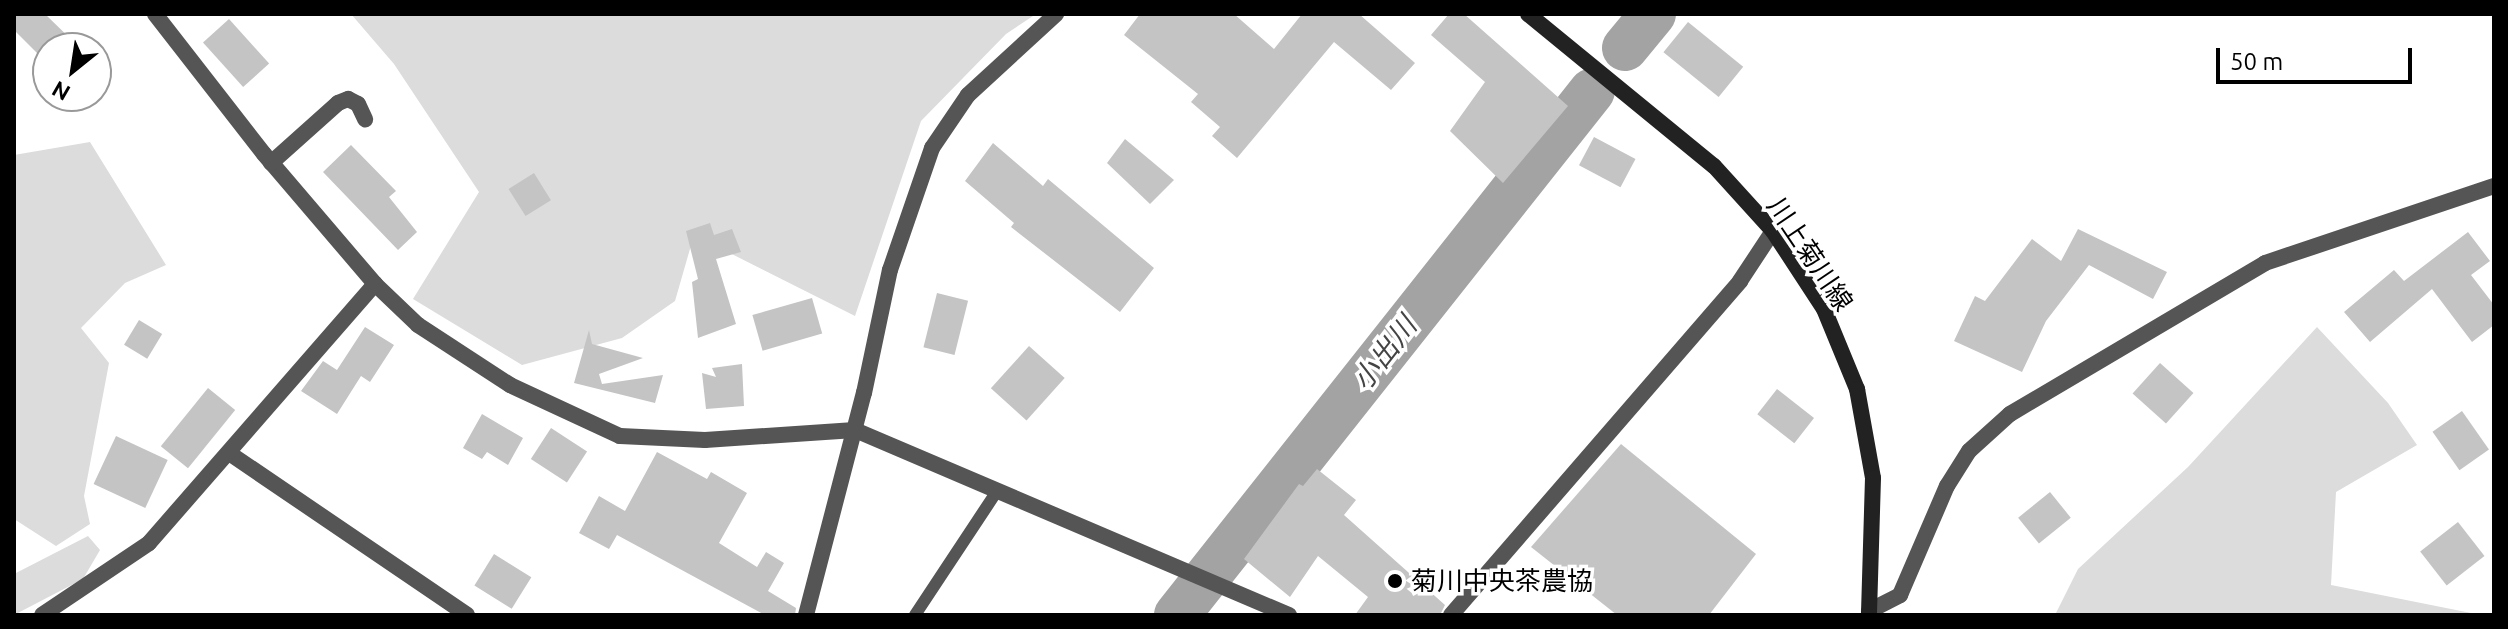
<!DOCTYPE html>
<meta charset="utf-8">
<style>
body{margin:0}
#map{position:relative;width:2508px;height:629px;overflow:hidden;background:#fff;font-family:Ubuntu,"Noto Sans JP",sans-serif}
div>[style]{position:absolute}
[style*='--x']{left:calc(var(--x)*1px);top:calc(var(--y)*1px);width:calc(var(--w)*1px);rotate:calc(var(--a)*1deg)}
.green>*{inset:0;background:#dcdcdc}
.river>*{height:46px;margin:-23px;padding:0 23px;transform-origin:23px;border-radius:23px;background:#a3a3a3}
.building>*{inset:0;background:#c4c4c4;transform-origin:0 0}
.service>*{height:12px;margin:-6px;padding:0 6px;transform-origin:6px;border-radius:6px;background:#555}
.minor>*{height:16px;margin:-8px;padding:0 8px;transform-origin:8px;border-radius:8px;background:#555}
.tertiary>*{height:16px;margin:-8px;padding:0 8px;transform-origin:8px;border-radius:8px;background:#555}
.secondary>*{height:16px;margin:-8px;padding:0 8px;transform-origin:8px;border-radius:8px;background:#222}
.dots>*{width:22px;height:22px;translate:-50% -50%;box-sizing:border-box;border:4px solid #fff;border-radius:50%}
span{translate:-50% -50%;white-space:nowrap;text-align:center;line-height:1.15;-webkit-text-stroke:7px #fff;paint-order:stroke}
.street-label{font-size:26px;color:#000}
.poi-label{font-size:26px;color:#000}
.left{translate:0 -50%;text-align:left}
.water-label{font-size:28px;color:#444;font-style:italic}
.frame{position:absolute;inset:0;border:16px solid #000;pointer-events:none}
.north{position:absolute;left:32px;top:32px;width:80px;height:80px;box-sizing:border-box;background:#fff;border:2px solid #999;border-radius:50%;rotate:210deg;font-size:22px;font-weight:700;line-height:32px;text-align:center;color:#000}
.north::after{content:'';display:block;margin:auto;width:28px;height:36px;background:#000;clip-path:polygon(50% 0,100% 100%,50% 72%,0 100%)}
.scale{position:absolute;left:2216px;top:48px;width:196px;height:36px;box-sizing:border-box;border:4px solid #000;border-top:0;padding-left:10px;font-size:24px;line-height:28px;white-space:nowrap;color:#000;-webkit-text-stroke:6px #fff;paint-order:stroke}
</style>
<div id="map">
<div class="green">
<i style="clip-path:polygon(351px 14px,1036px 14px,1006px 34px,921px 121px,855px 316px,694px 235px,675px 301px,622px 338px,522px 365px,413px 299px,479px 192px,394px 64px)"></i>
<i style="clip-path:polygon(90px 142px,166px 265px,125px 283px,81px 328px,109px 363px,84px 496px,90px 524px,56px 546px,14px 519px,14px 155px)"></i>
<i style="clip-path:polygon(2317px 327px,2388px 403px,2417px 445px,2336px 492px,2331px 585px,2481px 615px,2055px 615px,2078px 569px,2188px 467px)"></i>
<i style="clip-path:polygon(88px 536px,100px 550px,83px 579px,14px 615px,14px 574px)"></i>
</div>
<div class="river">
<i style="--x:1625;--y:48;--w:44;--a:-50.5"></i>
<i style="--x:1177;--y:615;--w:668;--a:-51.62"></i>
</div>
<div class="building">
<i style="clip-path:polygon(14px 14px,45px 14px,80px 48px,48px 48px,48px 64px,14px 30px)"></i>
<i style="clip-path:polygon(1140px 14px,1234px 14px,1274px 49px,1302px 14px,1359px 14px,1415px 63px,1391px 90px,1334px 42px,1237px 158px,1212px 136px,1220px 127px,1191px 102px,1198px 94px,1124px 35px)"></i>
<i style="clip-path:polygon(1449px 14px,1464px 14px,1568px 106px,1503px 183px,1450px 131px,1485px 82px,1431px 35px)"></i>
<i style="left:229px;top:19px;width:60px;height:35px;rotate:48deg"></i>
<i style="left:1688px;top:22px;width:71px;height:39px;rotate:39deg"></i>
<i style="left:1594px;top:137px;width:47px;height:32px;rotate:28deg"></i>
<i style="clip-path:polygon(1125px 139px,1174px 180px,1150px 204px,1107px 163px)"></i>
<i style="clip-path:polygon(993px 143px,1043px 186px,1048px 179px,1154px 268px,1120px 312px,1011px 227px,1014px 223px,965px 181px)"></i>
<i style="clip-path:polygon(351px 145px,396px 191px,389px 197px,417px 232px,398px 250px,323px 172px)"></i>
<i style="left:534px;top:173px;width:32px;height:30px;rotate:58deg"></i>
<i style="clip-path:polygon(710px 223px,714px 235px,732px 229px,741px 252px,716px 259px,736px 324px,698px 338px,692px 282px,698px 279px,686px 231px)"></i>
<i style="clip-path:polygon(2078px 229px,2167px 272px,2153px 299px,2089px 265px,2046px 321px,2022px 372px,1954px 341px,1975px 296px,1985px 301px,2032px 239px,2061px 261px)"></i>
<i style="clip-path:polygon(2468px 232px,2490px 261px,2471px 275px,2494px 305px,2494px 325px,2472px 342px,2432px 289px,2370px 342px,2344px 312px,2394px 270px,2404px 281px)"></i>
<i style="left:937px;top:293px;width:32px;height:56px;rotate:14deg"></i>
<i style="left:812px;top:298px;width:37px;height:62px;rotate:74deg"></i>
<i style="left:139px;top:320px;width:27px;height:29px;rotate:31deg"></i>
<i style="clip-path:polygon(365px 327px,394px 345px,370px 382px,361px 376px,337px 414px,301px 391px,323px 361px,337px 370px)"></i>
<i style="clip-path:polygon(589px 330px,592px 344px,643px 358px,599px 374px,602px 384px,663px 375px,655px 403px,574px 383px)"></i>
<i style="left:1029px;top:346px;width:48px;height:57px;rotate:42deg"></i>
<i style="left:2160px;top:363px;width:45px;height:41px;rotate:42deg"></i>
<i style="clip-path:polygon(742px 364px,744px 406px,706px 409px,702px 373px,716px 377px,712px 368px)"></i>
<i style="left:208px;top:388px;width:35px;height:75px;rotate:39deg"></i>
<i style="left:1777px;top:389px;width:47px;height:32px;rotate:38deg"></i>
<i style="left:2462px;top:411px;width:47px;height:36px;rotate:55deg"></i>
<i style="clip-path:polygon(482px 414px,523px 438px,508px 465px,487px 452px,482px 459px,463px 448px)"></i>
<i style="left:551px;top:428px;width:43px;height:37px;rotate:33deg"></i>
<i style="left:116px;top:436px;width:57px;height:53px;rotate:25deg"></i>
<i style="clip-path:polygon(1621px 444px,1756px 554px,1709px 615px,1617px 615px,1531px 547px)"></i>
<i style="clip-path:polygon(657px 452px,707px 479px,711px 472px,747px 493px,719px 543px,757px 567px,766px 552px,784px 563px,768px 591px,796px 608px,795px 615px,765px 615px,617px 535px,609px 549px,579px 533px,599px 496px,625px 511px)"></i>
<i style="clip-path:polygon(1317px 469px,1356px 500px,1344px 515px,1445px 605px,1440px 615px,1355px 615px,1368px 597px,1318px 556px,1290px 597px,1244px 559px,1299px 484px,1303px 486px)"></i>
<i style="left:2050px;top:492px;width:33px;height:41px;rotate:51deg"></i>
<i style="left:2458px;top:522px;width:43px;height:48px;rotate:52deg"></i>
<i style="left:494px;top:554px;width:44px;height:37px;rotate:32deg"></i>
</div>
<div class="service">
<i style="--x:915;--y:615;--w:149;--a:-56.5"></i>
</div>
<div class="minor">
<i style="--x:155;--y:14;--w:177;--a:52.1"></i>
<i style="--x:264;--y:154;--w:171;--a:49.5"></i>
<i style="--x:375;--y:284;--w:59;--a:43.6"></i>
<i style="--x:418;--y:325;--w:110;--a:33.1"></i>
<i style="--x:510;--y:385;--w:121;--a:24.9"></i>
<i style="--x:620;--y:436;--w:85;--a:2.7"></i>
<i style="--x:705;--y:440;--w:150;--a:-3.8"></i>
<i style="--x:855;--y:430;--w:472;--a:23.1"></i>
<i style="--x:271;--y:163;--w:90;--a:-41.8"></i>
<i style="--x:338;--y:103;--w:11;--a:-22"></i>
<i style="--x:348;--y:99;--w:11;--a:27"></i>
<i style="--x:358;--y:104;--w:17;--a:65"></i>
<i style="--x:229;--y:453;--w:288;--a:34.2"></i>
<i style="--x:1869;--y:611;--w:35;--a:-27"></i>
<i style="--x:1900;--y:595;--w:119;--a:-66.7"></i>
<i style="--x:1947;--y:486;--w:41;--a:-57.8"></i>
<i style="--x:1969;--y:451;--w:55;--a:-42.1"></i>
<i style="--x:2010;--y:414;--w:296;--a:-30.6"></i>
<i style="--x:2265;--y:263;--w:242;--a:-18.6"></i>
<i style="--x:42;--y:615;--w:129;--a:-33.9"></i>
<i style="--x:149;--y:543;--w:344;--a:-48.9"></i>
<i style="--x:1451;--y:615;--w:442;--a:-49.1"></i>
<i style="--x:1740;--y:281;--w:60;--a:-56.6"></i>
</div>
<div class="tertiary">
<i style="--x:806;--y:615;--w:229;--a:-75.4"></i>
<i style="--x:864;--y:393;--w:126;--a:-78.1"></i>
<i style="--x:890;--y:270;--w:129;--a:-71"></i>
<i style="--x:932;--y:148;--w:64;--a:-55.8"></i>
<i style="--x:968;--y:95;--w:120;--a:-42.6"></i>
</div>
<div class="secondary">
<i style="--x:1528;--y:14;--w:240;--a:39.3"></i>
<i style="--x:1714;--y:166;--w:88;--a:47.8"></i>
<i style="--x:1773;--y:231;--w:93;--a:56.8"></i>
<i style="--x:1824;--y:309;--w:87;--a:67.6"></i>
<i style="--x:1857;--y:389;--w:90;--a:79.8"></i>
<i style="--x:1873;--y:478;--w:137;--a:91.7"></i>
</div>
<div class="dots">
<i style="left:1395px;top:581px;background:#000"></i>
</div>
<div class="street-label">
<span style="left:1810px;top:254px;rotate:56deg">川上菊川線</span>
</div>
<div class="poi-label">
<span class="left" style="left:1411px;top:581px">菊川中央茶農協</span>
</div>
<div class="water-label">
<span style="left:1384px;top:353px;rotate:-52deg">小出川</span>
</div>
<div class="frame"></div>
<div class="north">N</div>
<div class="scale">50 m</div>
</div>
